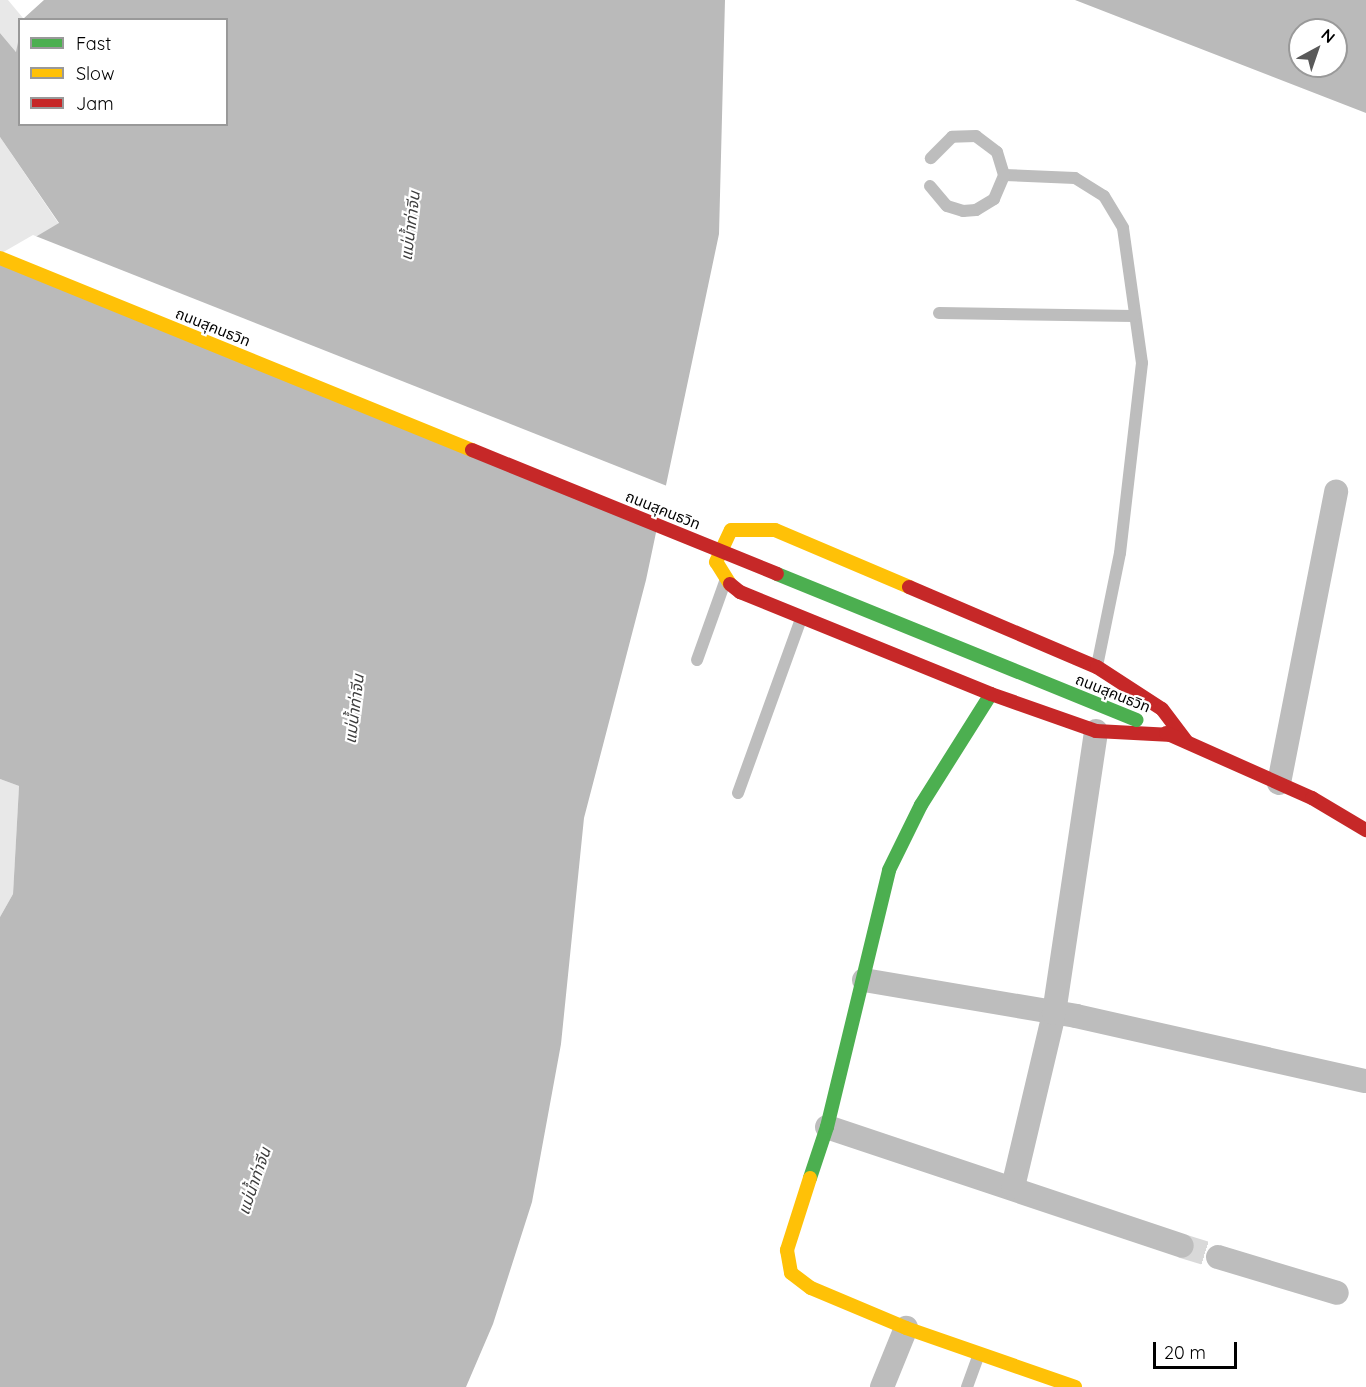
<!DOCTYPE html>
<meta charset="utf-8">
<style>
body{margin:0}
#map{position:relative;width:1366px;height:1387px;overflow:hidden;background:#fff;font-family:Quicksand,"Noto Sans Thai",sans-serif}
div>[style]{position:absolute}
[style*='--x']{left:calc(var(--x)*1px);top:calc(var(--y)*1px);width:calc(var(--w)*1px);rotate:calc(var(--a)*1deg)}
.green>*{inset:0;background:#e8e8e8}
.water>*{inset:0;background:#bababa}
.pier>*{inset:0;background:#fff}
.street-tunnel>*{height:24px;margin-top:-12px;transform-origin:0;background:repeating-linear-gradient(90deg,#d9d9d9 0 24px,transparent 0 36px)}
.lane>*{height:12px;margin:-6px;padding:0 6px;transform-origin:6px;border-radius:6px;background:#bdbdbd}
.street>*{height:24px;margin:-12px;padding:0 12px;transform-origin:12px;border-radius:12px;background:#bdbdbd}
.fast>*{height:14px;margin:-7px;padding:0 7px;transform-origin:7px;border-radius:7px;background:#4caf50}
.slow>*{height:14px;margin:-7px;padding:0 7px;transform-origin:7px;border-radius:7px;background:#ffc107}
.jam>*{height:14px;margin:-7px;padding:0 7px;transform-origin:7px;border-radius:7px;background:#c62828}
.fast-bridge>*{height:14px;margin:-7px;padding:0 7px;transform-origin:7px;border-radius:7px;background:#4caf50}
.slow-bridge>*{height:14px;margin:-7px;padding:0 7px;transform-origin:7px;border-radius:7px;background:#ffc107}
.jam-bridge>*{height:14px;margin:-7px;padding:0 7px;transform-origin:7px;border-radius:7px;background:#c62828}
span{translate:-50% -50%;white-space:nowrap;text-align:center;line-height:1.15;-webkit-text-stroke:4.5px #fff;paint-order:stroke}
.street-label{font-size:15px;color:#000}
.water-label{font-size:16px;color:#3d3d3d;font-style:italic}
.legend{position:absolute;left:18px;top:18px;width:210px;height:108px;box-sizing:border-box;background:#fff;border:2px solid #999;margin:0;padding:8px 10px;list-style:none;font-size:18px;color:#000}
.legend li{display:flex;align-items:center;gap:12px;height:30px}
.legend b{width:30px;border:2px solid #999}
.north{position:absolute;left:1288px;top:18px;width:60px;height:60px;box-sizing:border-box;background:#fff;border:2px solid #999;border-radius:50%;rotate:40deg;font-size:16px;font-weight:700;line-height:24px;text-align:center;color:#000}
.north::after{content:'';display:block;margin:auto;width:21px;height:27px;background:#595959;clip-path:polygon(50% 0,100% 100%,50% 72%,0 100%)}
.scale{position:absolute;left:1153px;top:1342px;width:84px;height:27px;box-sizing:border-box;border:3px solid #000;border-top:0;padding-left:8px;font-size:18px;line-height:21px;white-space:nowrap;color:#000;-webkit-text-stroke:4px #fff;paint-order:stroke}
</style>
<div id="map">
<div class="green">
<i style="clip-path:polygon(0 0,8px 0,23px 18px,20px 20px,17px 53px,0 33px)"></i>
<i style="clip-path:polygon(0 137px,59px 224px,0 258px)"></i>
<i style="clip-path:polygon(0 779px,19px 786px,13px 894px,0 917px)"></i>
</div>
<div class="water">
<i style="clip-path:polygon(44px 0,725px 0,719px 234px,646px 580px,584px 818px,561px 1044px,532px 1202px,493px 1324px,466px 1387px,0 1387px,0 917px,13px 894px,19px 786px,0 779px,0 258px,59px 223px,0 137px,0 33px,16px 52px,19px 37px,20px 124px,226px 124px,226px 20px,23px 19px)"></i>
<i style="clip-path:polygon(evenodd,1075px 0,1366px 0,1366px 113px,1075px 0,1300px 30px,1336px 30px,1336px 66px,1300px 66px,1300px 30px)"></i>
</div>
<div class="pier">
<i style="clip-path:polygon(33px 235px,667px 486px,660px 526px,0 254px)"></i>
</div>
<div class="street-tunnel">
<i style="--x:1182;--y:1246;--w:38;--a:17"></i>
</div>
<div class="lane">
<i style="--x:1004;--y:175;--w:71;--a:2.4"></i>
<i style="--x:1075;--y:178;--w:34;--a:32"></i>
<i style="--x:1104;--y:196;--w:37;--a:59"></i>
<i style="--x:1123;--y:228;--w:136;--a:82"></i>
<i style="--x:1142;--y:363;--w:191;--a:96.6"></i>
<i style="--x:1120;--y:553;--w:115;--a:101.5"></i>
<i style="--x:930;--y:186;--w:26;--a:50"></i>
<i style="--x:947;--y:206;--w:17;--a:17"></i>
<i style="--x:963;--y:211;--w:13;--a:-4"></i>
<i style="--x:976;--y:210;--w:21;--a:-31"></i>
<i style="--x:994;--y:199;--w:26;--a:-67"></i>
<i style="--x:1004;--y:175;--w:24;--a:-107"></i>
<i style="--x:997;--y:152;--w:26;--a:-143"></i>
<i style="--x:976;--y:136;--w:24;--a:178"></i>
<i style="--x:952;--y:137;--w:30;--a:135"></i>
<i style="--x:939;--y:313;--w:195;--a:0.9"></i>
<i style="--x:697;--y:660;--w:83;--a:-70.3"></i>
<i style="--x:738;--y:793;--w:185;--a:-70.1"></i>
<i style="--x:967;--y:1387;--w:35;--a:-70"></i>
</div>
<div class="street">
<i style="--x:1279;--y:783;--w:297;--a:-78.9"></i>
<i style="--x:864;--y:980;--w:215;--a:9.6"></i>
<i style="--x:1076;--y:1016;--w:296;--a:12.7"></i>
<i style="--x:827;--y:1127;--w:374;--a:18.5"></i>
<i style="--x:1013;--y:1187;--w:179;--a:-76.7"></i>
<i style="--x:1054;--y:1013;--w:285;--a:-81.5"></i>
<i style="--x:1218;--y:1257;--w:124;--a:16.8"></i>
<i style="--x:882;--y:1387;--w:64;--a:-67.9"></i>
</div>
<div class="fast">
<i style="--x:810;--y:1178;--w:54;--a:-71.6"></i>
<i style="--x:827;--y:1127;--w:264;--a:-76.4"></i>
<i style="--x:889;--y:870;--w:72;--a:-63.8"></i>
<i style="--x:921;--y:805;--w:131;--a:-57.8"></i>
</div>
<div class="slow">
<i style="--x:730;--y:584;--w:26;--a:-122"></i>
<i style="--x:716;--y:562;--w:35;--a:-65"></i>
<i style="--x:731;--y:530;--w:44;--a:0"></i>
<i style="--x:775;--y:530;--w:146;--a:23"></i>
<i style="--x:810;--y:1178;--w:76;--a:107.7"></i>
<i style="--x:787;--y:1250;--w:23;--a:80"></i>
<i style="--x:791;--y:1273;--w:25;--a:37"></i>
<i style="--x:811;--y:1288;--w:103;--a:22.8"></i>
<i style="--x:906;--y:1328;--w:179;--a:19.2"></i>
</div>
<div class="jam">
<i style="--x:730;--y:584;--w:13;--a:39"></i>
<i style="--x:740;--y:592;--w:271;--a:22.1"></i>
<i style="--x:991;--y:694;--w:111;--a:19.4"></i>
<i style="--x:1096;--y:731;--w:76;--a:3"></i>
<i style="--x:909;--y:587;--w:204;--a:23.1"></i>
<i style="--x:1097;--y:667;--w:77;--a:32.9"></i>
<i style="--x:1162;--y:709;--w:41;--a:52.9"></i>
<i style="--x:1166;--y:733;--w:160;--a:24"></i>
<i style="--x:1312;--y:798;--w:63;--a:30.7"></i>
</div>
<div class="fast-bridge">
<i style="--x:777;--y:574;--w:388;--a:22.1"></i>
</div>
<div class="slow-bridge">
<i style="--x:0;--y:258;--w:510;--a:22.14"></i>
</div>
<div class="jam-bridge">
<i style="--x:472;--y:450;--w:329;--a:22.1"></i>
</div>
<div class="street-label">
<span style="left:213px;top:327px;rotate:22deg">ถนนสุคนธวิท</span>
<span style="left:663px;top:510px;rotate:22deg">ถนนสุคนธวิท</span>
<span style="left:1113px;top:693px;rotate:22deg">ถนนสุคนธวิท</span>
</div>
<div class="water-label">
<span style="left:410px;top:226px;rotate:-83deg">แม่น้ำท่าจีน</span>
<span style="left:354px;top:709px;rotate:-83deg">แม่น้ำท่าจีน</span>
<span style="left:254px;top:1181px;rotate:-71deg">แม่น้ำท่าจีน</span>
</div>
<ul class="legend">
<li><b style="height:8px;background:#4caf50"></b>Fast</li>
<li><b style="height:8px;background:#ffc107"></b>Slow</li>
<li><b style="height:8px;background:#c62828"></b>Jam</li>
</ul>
<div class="north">N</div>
<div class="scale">20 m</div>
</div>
